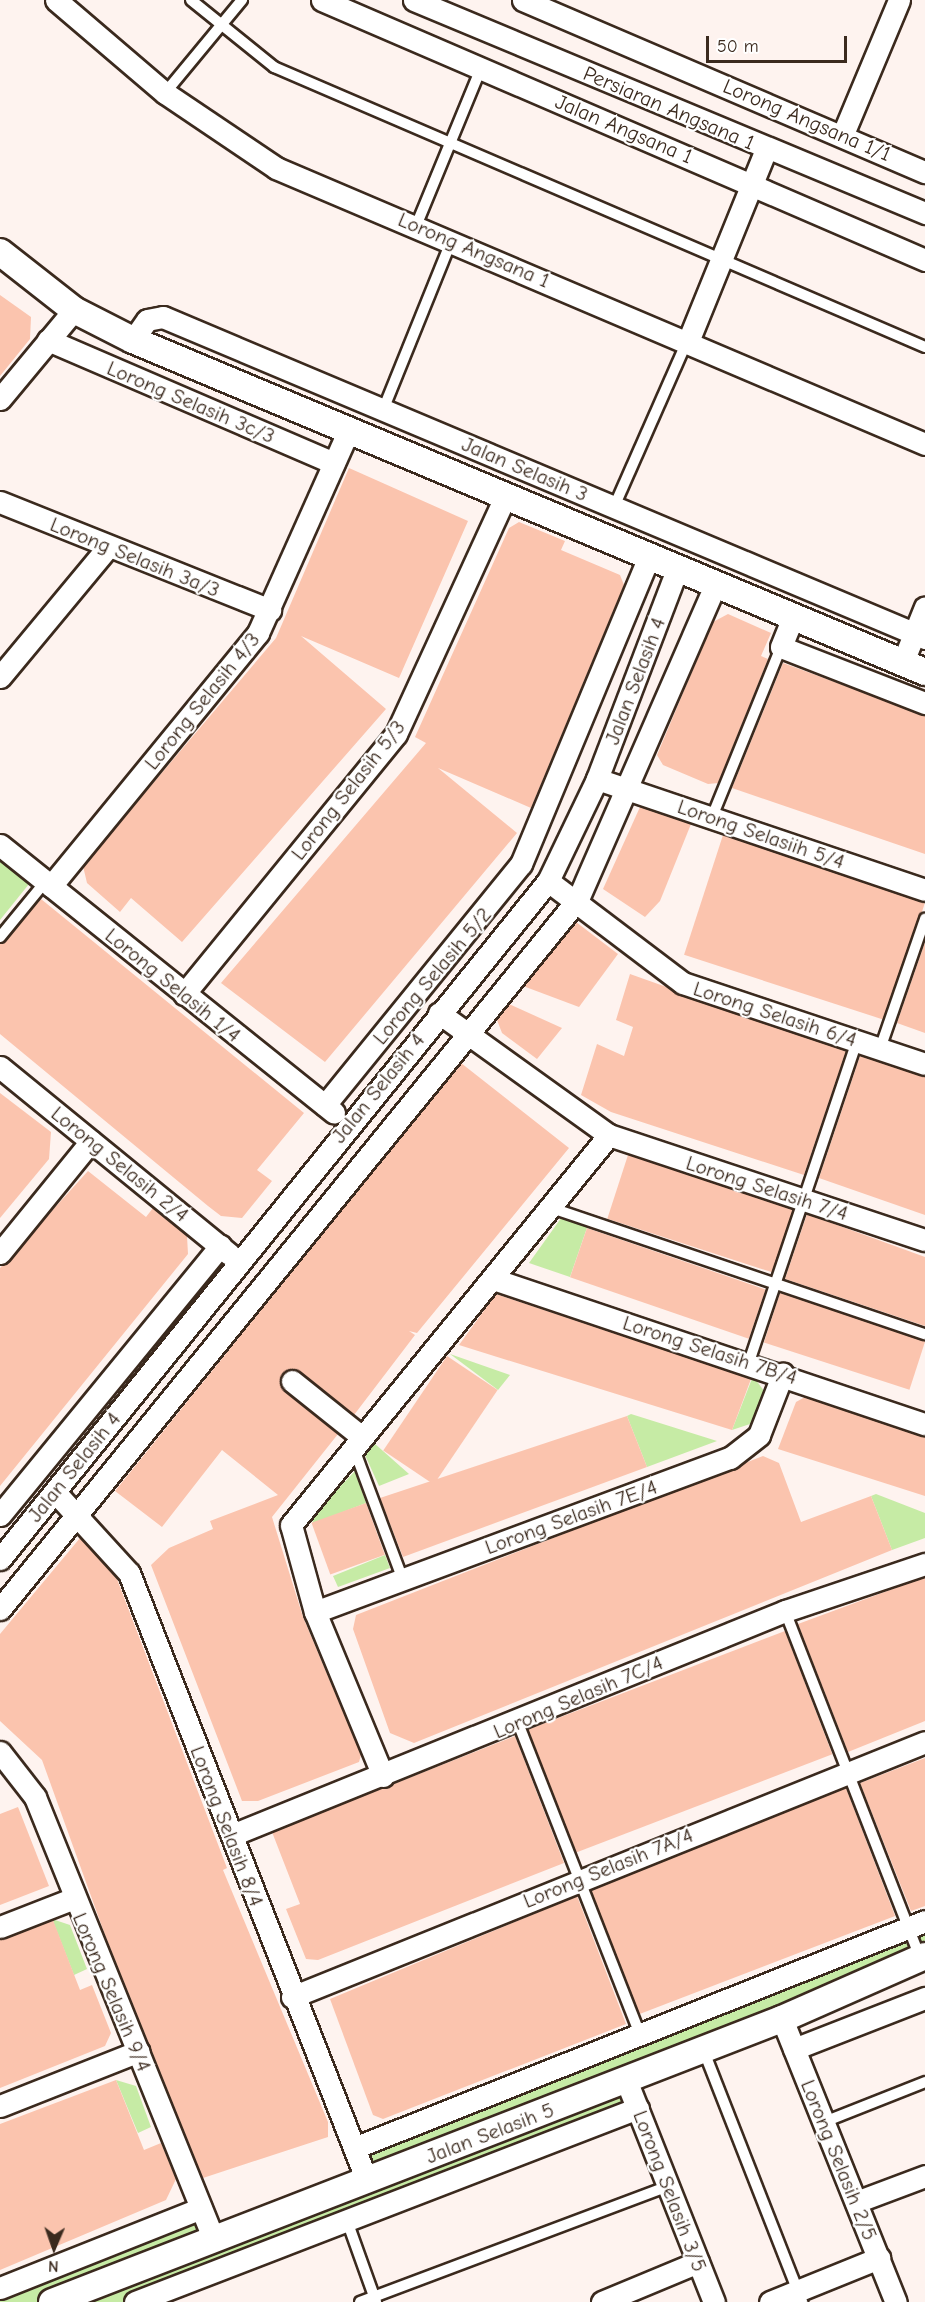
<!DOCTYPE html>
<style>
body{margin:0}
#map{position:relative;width:925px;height:2302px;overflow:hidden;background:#fef3ef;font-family:"Comic Neue",sans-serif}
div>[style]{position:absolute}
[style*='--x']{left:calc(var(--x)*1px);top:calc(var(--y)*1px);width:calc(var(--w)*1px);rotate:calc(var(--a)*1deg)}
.green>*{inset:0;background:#c6eba5}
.building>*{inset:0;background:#fbc4ae;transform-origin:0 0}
.roads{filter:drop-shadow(2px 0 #3b2a1e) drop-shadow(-2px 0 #3b2a1e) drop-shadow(0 2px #3b2a1e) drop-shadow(0 -2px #3b2a1e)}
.service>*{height:10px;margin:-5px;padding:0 5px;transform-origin:5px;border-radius:5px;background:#fff}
.minor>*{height:21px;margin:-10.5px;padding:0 10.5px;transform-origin:10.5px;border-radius:10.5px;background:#fff}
.tertiary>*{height:26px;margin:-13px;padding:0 13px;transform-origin:13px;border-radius:13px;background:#fff}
span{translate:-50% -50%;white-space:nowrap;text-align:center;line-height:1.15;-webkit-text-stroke:4.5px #fff;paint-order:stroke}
.street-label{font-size:21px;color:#3b2a1e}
.north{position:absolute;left:24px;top:2218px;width:60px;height:60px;-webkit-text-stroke:4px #fff;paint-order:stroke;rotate:182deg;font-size:16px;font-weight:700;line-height:24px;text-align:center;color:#3b2a1e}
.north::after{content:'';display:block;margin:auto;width:21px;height:27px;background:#3b2a1e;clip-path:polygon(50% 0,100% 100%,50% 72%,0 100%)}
.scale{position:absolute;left:706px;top:36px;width:141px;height:27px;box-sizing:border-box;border:3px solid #3b2a1e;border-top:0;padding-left:8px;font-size:18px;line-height:21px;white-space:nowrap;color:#3b2a1e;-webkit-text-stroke:4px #fff;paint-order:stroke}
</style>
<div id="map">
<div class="green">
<i style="clip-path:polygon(0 861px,29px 884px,0 920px)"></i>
<i style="clip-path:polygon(564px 1214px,589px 1222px,570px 1277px,529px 1263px)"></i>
<i style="clip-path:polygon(450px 1354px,510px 1375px,498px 1390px)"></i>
<i style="clip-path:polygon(753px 1376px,764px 1391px,753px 1423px,732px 1430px)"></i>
<i style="clip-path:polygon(631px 1414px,717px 1441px,647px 1467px,627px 1416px)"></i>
<i style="clip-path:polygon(374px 1443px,409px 1474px,379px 1486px,365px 1455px)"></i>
<i style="clip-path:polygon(355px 1471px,366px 1503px,312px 1524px,316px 1512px)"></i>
<i style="clip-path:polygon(876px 1494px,925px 1513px,925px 1538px,892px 1550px,871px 1496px)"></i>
<i style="clip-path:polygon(385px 1555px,390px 1568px,338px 1587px,333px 1576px)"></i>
<i style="clip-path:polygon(52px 1919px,70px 1925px,87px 1969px,74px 1975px)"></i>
<i style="clip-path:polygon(925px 1921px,925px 1956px,626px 2079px,638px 2108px,135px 2302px,0 2302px,0 2288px,201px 2208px,214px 2239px,366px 2181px,354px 2148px)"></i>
<i style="clip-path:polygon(116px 2080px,136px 2086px,151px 2127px,138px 2133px)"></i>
</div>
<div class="building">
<i style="clip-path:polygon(0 295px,31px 317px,30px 339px,0 376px)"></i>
<i style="clip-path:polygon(349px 468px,468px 521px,399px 678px,301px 636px,386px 709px,182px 942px,131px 898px,120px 912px,87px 883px,83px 866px,276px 638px)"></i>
<i style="clip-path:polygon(519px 522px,565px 541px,561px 550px,620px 575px,624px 585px,531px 808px,438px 768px,517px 833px,325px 1062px,221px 983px,426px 743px,415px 737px,509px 528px)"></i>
<i style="clip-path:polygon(728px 614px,771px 633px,761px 656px,768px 659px,718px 783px,708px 784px,663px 765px,657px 755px,713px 622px)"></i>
<i style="clip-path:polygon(783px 663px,925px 715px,925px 854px,732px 788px)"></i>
<i style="clip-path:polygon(640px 807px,691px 824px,660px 901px,645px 917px,603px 889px)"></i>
<i style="left:723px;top:835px;width:213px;height:126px;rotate:18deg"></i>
<i style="clip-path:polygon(41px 899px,304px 1113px,257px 1170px,272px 1181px,242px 1218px,221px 1216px,208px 1206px,0 1034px,0 944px)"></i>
<i style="clip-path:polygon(576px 922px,618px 954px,579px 1007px,523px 986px)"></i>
<i style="clip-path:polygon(925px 942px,925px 1033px,897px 1023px)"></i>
<i style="clip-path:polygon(630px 974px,846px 1051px,804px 1175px,611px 1112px,581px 1095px,597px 1044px,624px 1056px,633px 1027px,616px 1020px)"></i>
<i style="clip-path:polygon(509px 1004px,562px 1028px,537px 1059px,502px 1033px,497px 1020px)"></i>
<i style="clip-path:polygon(860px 1056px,925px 1076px,925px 1215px,819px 1178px)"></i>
<i style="clip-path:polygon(461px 1063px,569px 1148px,417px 1333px,409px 1331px,415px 1335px,354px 1415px,299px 1371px,282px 1374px,284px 1391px,338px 1434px,272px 1517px,303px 1617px,361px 1755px,359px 1762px,258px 1801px,242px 1801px,151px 1565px,169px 1548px,213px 1529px,210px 1521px,278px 1495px,222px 1450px,162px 1527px,115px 1491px)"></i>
<i style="clip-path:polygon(0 1093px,51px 1132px,49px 1159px,0 1218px)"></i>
<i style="left:628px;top:1155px;width:174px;height:67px;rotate:18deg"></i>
<i style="clip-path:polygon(88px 1171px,146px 1217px,153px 1208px,187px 1236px,188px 1254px,0 1486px,0 1268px)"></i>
<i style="clip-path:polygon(807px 1214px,925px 1257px,925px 1326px,785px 1279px)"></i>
<i style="left:587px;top:1228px;width:189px;height:52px;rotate:19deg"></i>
<i style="left:780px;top:1293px;width:153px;height:52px;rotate:18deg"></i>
<i style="clip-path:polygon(496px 1294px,751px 1379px,732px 1430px,459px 1345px)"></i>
<i style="left:447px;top:1356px;width:61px;height:114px;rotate:34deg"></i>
<i style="clip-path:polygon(805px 1397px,925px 1436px,925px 1496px,778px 1449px,796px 1402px)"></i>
<i style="clip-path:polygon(627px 1416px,647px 1467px,403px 1557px,380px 1498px)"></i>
<i style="clip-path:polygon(763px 1456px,779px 1463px,801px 1522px,871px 1496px,892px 1550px,414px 1743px,390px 1733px,353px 1629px,356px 1615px)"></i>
<i style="left:366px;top:1503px;width:55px;height:58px;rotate:70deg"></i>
<i style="clip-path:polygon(80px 1538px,117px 1579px,227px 1868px,223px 1870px,328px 2122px,328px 2137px,203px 2178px,105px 1935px,42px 1760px,0 1721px,0 1634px)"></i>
<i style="clip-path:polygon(925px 1577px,925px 1721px,848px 1752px,798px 1624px)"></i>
<i style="left:785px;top:1631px;width:132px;height:275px;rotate:69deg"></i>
<i style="clip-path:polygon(515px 1736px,564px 1863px,318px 1960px,306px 1959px,286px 1909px,300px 1904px,272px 1832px)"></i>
<i style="clip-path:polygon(925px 1758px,925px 1906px,911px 1911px,860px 1783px)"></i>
<i style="left:846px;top:1788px;width:137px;height:275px;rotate:69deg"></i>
<i style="clip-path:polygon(18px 1807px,49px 1886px,0 1905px,0 1814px)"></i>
<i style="clip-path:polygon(577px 1896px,626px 2024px,383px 2119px,373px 2115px,330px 1999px)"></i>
<i style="clip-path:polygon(53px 1920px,80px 1990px,92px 1985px,111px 2033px,105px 2046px,0 2088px,0 1940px)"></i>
<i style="clip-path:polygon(116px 2080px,144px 2150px,161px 2143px,176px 2179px,166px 2200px,0 2270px,0 2124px)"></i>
</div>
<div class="roads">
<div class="service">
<i style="--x:191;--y:0;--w:107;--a:38.9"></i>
<i style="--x:274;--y:67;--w:709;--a:23.27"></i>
<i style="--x:165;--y:93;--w:121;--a:-50.4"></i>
<i style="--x:416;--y:226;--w:171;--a:-67.6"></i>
<i style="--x:383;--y:410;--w:181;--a:-68"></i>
<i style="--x:614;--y:507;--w:184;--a:-66.2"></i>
<i style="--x:712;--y:817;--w:183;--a:-67.9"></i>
<i style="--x:0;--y:937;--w:71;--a:-50.7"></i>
<i style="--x:880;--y:1049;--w:138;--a:-70.9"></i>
<i style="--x:552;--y:1208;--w:394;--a:18.7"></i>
<i style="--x:749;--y:1362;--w:338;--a:-71.4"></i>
<i style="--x:354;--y:1449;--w:140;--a:69.5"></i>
<i style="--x:785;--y:1611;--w:371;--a:68.7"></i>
<i style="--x:518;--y:1723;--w:335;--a:68.6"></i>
<i style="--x:703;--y:2049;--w:272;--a:68.6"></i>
<i style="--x:824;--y:2122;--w:109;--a:-21.6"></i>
<i style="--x:346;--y:2218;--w:89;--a:70.3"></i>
<i style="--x:360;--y:2302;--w:330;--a:-20.6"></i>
</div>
<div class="minor">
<i style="--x:56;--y:0;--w:143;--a:40.5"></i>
<i style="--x:165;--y:93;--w:134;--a:34"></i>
<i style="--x:276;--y:168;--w:705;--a:23.04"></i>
<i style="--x:322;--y:0;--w:657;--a:23.32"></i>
<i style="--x:414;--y:0;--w:554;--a:22.63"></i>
<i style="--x:523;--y:0;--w:437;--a:23.2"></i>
<i style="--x:843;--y:134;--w:145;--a:-67.3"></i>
<i style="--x:689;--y:339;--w:205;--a:-67.9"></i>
<i style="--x:48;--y:340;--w:311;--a:23.3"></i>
<i style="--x:133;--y:340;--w:24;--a:-55"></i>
<i style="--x:147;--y:320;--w:16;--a:-11"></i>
<i style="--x:163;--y:317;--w:827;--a:22.84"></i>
<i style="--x:0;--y:399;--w:116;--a:-50.3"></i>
<i style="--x:0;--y:502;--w:291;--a:21.8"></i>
<i style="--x:793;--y:617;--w:32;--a:112"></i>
<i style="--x:781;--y:647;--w:155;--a:21.3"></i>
<i style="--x:902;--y:664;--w:61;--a:-68"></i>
<i style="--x:0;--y:677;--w:168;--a:-50.3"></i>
<i style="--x:597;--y:779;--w:346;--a:18.7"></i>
<i style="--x:0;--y:845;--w:428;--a:38.7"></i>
<i style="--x:548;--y:881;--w:169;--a:37.1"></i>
<i style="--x:683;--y:983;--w:255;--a:18.5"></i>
<i style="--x:51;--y:886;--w:327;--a:-50.7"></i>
<i style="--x:258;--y:633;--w:222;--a:-65.9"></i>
<i style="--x:184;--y:994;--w:335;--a:-50.8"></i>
<i style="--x:396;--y:734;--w:261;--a:-65.3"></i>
<i style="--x:439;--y:1013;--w:209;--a:35.7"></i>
<i style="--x:609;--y:1135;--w:333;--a:18.4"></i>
<i style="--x:0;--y:1067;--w:296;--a:39.2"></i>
<i style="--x:325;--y:1105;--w:311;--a:-50.9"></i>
<i style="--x:521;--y:864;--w:333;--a:-67.4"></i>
<i style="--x:0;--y:1253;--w:144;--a:-50.9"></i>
<i style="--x:493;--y:1279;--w:456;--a:18.6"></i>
<i style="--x:292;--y:1381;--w:90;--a:38.7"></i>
<i style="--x:55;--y:1492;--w:110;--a:47.6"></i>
<i style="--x:129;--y:1573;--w:653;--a:68.62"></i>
<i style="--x:0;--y:1515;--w:348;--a:-50.7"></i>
<i style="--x:0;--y:1559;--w:872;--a:-51.05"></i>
<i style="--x:548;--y:881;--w:113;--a:-64.3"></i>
<i style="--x:597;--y:779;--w:224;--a:-69.1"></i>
<i style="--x:0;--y:1609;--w:916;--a:-50.85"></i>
<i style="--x:578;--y:899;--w:342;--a:-66.4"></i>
<i style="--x:315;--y:1612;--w:443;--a:-20.4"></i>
<i style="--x:730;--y:1458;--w:37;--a:-38"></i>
<i style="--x:759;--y:1435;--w:66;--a:-68.8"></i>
<i style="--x:0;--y:1752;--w:57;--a:52.1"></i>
<i style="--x:35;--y:1797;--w:477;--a:68"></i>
<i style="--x:383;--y:1776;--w:178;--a:-112.5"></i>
<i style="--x:315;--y:1612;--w:90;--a:-105.4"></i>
<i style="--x:291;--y:1525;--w:503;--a:-50.81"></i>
<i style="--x:232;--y:1835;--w:597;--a:-22.05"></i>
<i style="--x:785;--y:1611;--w:148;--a:-18.6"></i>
<i style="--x:0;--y:1927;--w:77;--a:-21.3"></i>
<i style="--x:292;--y:1997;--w:682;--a:-21.94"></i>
<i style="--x:782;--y:2019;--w:305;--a:68.1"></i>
<i style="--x:794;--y:2049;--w:141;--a:-21.3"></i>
<i style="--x:626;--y:2080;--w:239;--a:68.4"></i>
<i style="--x:0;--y:2106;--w:149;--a:-21.6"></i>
<i style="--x:354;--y:2148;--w:614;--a:-21.68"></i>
<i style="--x:856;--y:2202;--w:74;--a:-20.6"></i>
<i style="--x:0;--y:2288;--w:216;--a:-21.7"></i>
<i style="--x:135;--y:2302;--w:539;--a:-21.09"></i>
<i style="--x:602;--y:2302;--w:104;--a:-22.6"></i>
<i style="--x:770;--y:2302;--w:118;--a:-22"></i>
</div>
<div class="tertiary">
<i style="--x:0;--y:252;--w:94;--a:38.1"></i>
<i style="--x:74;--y:310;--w:66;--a:27"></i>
<i style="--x:133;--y:340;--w:859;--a:22.74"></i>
<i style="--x:52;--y:2302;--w:783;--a:-21.19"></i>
<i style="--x:782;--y:2019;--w:156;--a:-23.8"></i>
</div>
</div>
<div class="street-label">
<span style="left:669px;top:108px;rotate:23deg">Persiaran Angsana 1</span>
<span style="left:807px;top:120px;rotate:23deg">Lorong Angsana 1/1</span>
<span style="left:624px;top:129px;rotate:23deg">Jalan Angsana 1</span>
<span style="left:474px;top:250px;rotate:23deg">Lorong Angsana 1</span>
<span style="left:191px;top:402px;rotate:23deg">Lorong Selasih 3c/3</span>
<span style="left:525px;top:469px;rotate:23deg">Jalan Selasih 3</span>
<span style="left:135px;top:557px;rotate:22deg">Lorong Selasih 3a/3</span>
<span style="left:635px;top:681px;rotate:-69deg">Jalan Selasih 4</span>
<span style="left:202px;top:701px;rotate:-51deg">Lorong Selasih 4/3</span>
<span style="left:348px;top:790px;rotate:-52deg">Lorong Selasih 5/3</span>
<span style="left:761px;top:834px;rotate:19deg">Lorong Selasiih 5/4</span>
<span style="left:432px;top:976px;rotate:-50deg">Lorong Selasih 5/2</span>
<span style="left:173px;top:985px;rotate:39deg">Lorong Selasih 1/4</span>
<span style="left:775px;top:1014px;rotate:18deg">Lorong Selasih 6/4</span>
<span style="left:378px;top:1088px;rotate:-51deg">Jalan Selasih 4</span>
<span style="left:120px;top:1164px;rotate:39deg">Lorong Selasih 2/4</span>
<span style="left:767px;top:1188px;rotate:18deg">Lorong Selasih 7/4</span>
<span style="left:710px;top:1350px;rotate:18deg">Lorong Selasih 7B/4</span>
<span style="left:74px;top:1467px;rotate:-51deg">Jalan Selasih 4</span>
<span style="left:571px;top:1517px;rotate:-20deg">Lorong Selasih 7E/4</span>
<span style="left:578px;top:1697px;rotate:-23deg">Lorong Selasih 7C/4</span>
<span style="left:227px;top:1826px;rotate:69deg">Lorong Selasih 8/4</span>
<span style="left:608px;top:1868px;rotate:-22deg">Lorong Selasih 7A/4</span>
<span style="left:112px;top:1992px;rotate:67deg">Lorong Selasih 9/4</span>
<span style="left:490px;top:2133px;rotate:-21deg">Jalan Selasih 5</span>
<span style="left:839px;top:2160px;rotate:68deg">Lorong Selasih 2/5</span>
<span style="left:670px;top:2191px;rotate:69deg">Lorong Selasih 3/5</span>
</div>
<div class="north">N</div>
<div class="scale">50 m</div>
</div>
